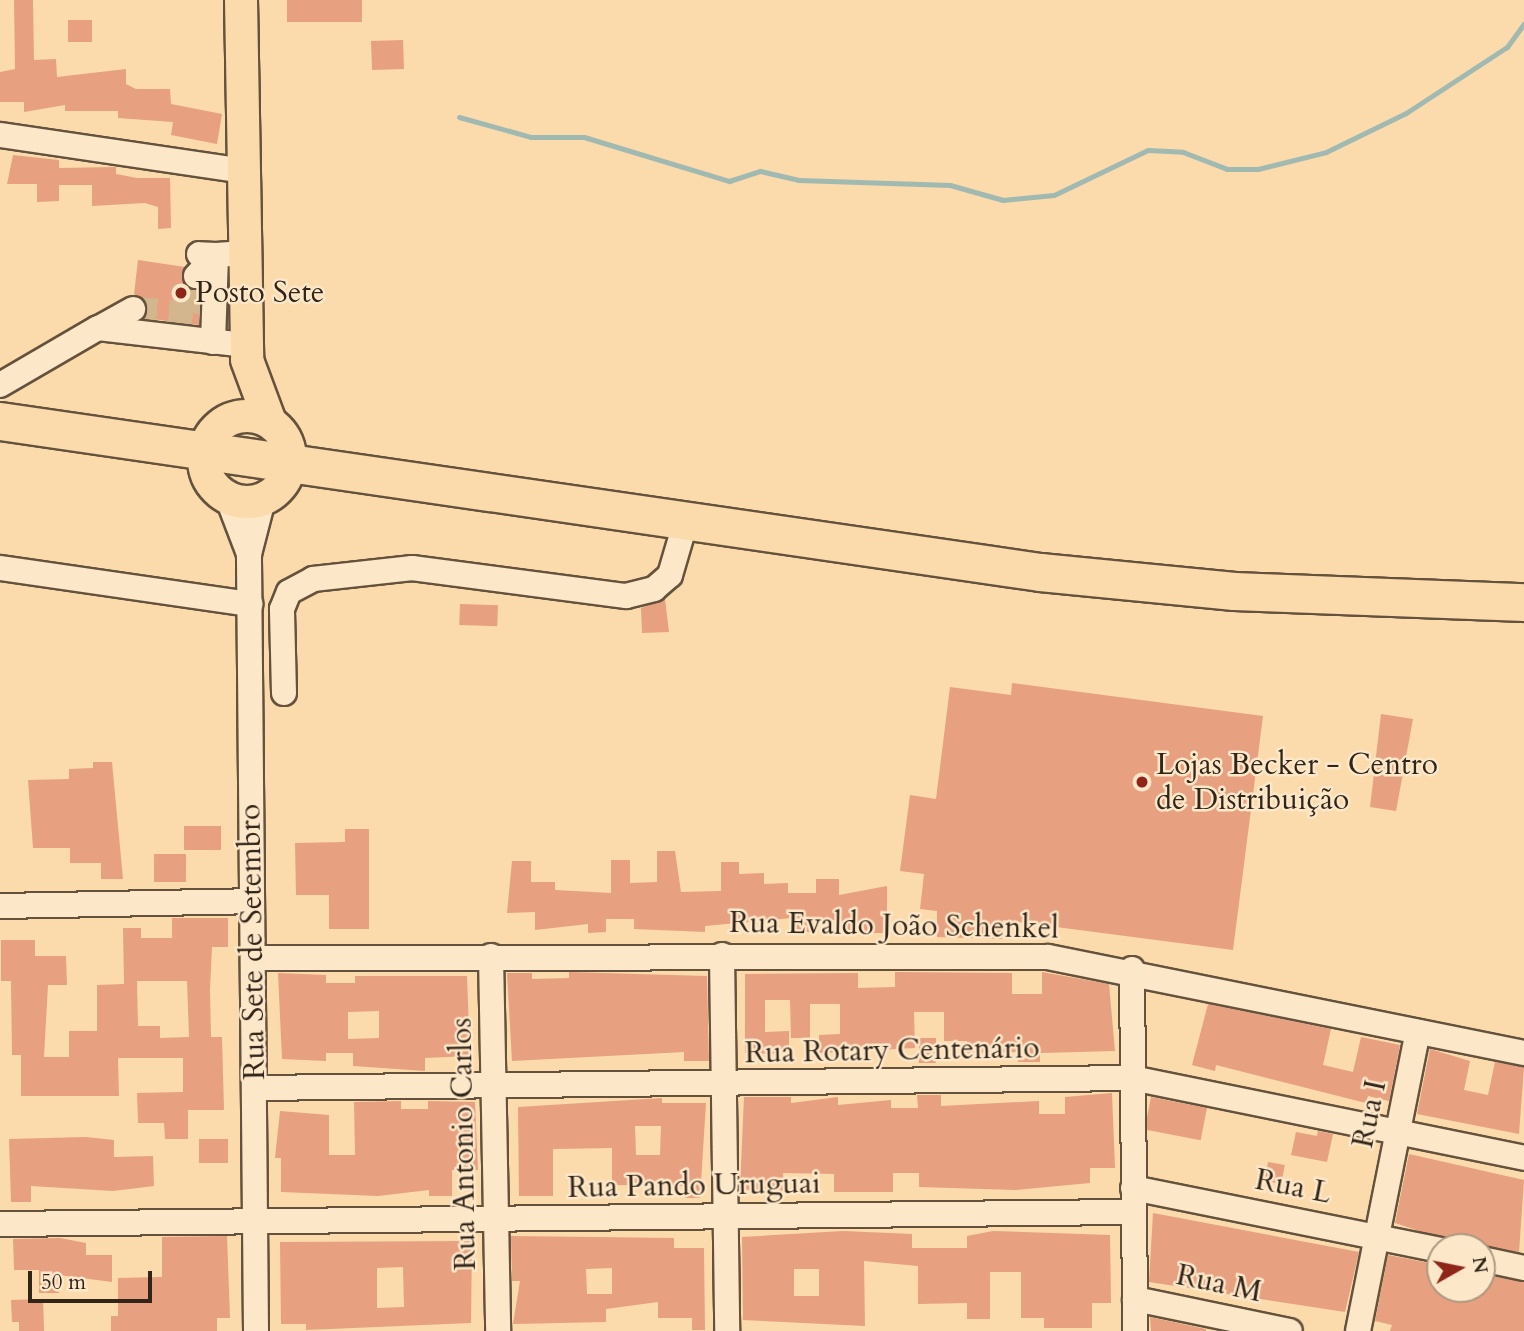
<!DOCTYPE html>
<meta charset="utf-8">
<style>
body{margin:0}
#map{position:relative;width:1524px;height:1331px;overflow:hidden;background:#fbdaac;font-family:Cardo,serif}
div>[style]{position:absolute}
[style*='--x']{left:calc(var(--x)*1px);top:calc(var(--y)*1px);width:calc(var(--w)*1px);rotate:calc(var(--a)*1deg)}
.stream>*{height:5px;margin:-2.5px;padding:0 2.5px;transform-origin:2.5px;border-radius:2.5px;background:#a0b9b1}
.building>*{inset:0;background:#e7a080;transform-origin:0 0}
.minor-tunnel>*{height:24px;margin-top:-12px;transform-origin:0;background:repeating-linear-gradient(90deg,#d3b68e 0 24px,transparent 0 36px)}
.roads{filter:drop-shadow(2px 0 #64523d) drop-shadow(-2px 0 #64523d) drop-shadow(0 2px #64523d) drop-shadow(0 -2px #64523d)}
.minor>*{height:24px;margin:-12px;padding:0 12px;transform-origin:12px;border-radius:12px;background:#fce7c9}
.major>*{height:32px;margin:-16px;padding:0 16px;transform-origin:16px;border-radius:16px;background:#fbdaac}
.major>.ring{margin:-16px;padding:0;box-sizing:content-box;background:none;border:32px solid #fbdaac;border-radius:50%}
.highway>*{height:37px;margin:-18.5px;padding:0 18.5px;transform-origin:18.5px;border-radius:18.5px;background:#fbdaac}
.dots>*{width:19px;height:19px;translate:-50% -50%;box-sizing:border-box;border:4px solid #fce7c9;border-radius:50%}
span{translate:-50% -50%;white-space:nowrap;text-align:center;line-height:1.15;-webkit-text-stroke:5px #fce7c9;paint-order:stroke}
.poi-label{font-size:30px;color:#312418}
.left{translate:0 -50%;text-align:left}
.street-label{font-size:30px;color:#312418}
.north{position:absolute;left:1426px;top:1233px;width:70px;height:70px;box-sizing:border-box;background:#fce7c9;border:2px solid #ab9982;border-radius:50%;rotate:81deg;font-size:19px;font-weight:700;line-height:28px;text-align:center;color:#312418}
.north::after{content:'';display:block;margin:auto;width:24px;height:32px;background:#8f2418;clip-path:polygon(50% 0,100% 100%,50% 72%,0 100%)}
.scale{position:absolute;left:28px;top:1271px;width:124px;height:32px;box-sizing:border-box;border:4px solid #312418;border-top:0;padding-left:9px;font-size:21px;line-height:24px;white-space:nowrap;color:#312418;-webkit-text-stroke:5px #fce7c9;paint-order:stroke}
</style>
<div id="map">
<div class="stream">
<i style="--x:459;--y:117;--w:75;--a:15.5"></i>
<i style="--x:531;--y:137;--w:53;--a:0"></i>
<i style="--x:584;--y:137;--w:152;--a:16.9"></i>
<i style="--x:729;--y:181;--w:33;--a:-18"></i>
<i style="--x:760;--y:171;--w:40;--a:13"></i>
<i style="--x:799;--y:180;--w:151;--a:1.9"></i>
<i style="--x:950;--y:185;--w:55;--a:15.8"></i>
<i style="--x:1003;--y:200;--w:51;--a:-5.6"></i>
<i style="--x:1054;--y:195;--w:104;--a:-25.6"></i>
<i style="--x:1148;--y:150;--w:35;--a:3"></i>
<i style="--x:1183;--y:152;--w:47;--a:21.1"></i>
<i style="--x:1227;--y:169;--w:31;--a:0"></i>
<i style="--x:1258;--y:169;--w:70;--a:-14"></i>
<i style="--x:1326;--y:152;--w:89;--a:-26"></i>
<i style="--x:1406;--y:113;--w:121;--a:-33.2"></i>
<i style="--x:1507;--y:47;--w:29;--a:-54"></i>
</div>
<div class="building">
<i style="clip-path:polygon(14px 0,33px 0,34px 60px,56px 59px,57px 77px,126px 69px,126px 84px,136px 89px,170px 89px,171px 104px,222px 114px,217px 144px,171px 135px,173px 122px,118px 118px,118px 111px,65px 111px,65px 105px,24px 112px,24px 102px,0 102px,0 72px,15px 69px)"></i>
<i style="left:287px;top:0;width:75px;height:22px"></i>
<i style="left:68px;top:20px;width:24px;height:22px"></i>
<i style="left:403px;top:40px;width:29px;height:32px;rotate:88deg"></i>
<i style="clip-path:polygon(13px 155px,59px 160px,59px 168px,116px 167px,116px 174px,137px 178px,170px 178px,171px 228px,158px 229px,158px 207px,145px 203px,92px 206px,92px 185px,59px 185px,59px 201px,37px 202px,37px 184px,7px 184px)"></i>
<i style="clip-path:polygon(138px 260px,185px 267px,185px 286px,200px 290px,199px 325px,144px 318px,146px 302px,134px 294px)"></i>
<i style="clip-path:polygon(665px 599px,669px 632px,642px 633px,641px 608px)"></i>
<i style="left:460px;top:604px;width:38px;height:21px;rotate:2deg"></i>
<i style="clip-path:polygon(1012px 683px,1263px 716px,1233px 950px,1003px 920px,1002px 939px,937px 937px,937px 911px,920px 909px,924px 874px,900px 871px,910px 795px,936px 799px,950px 687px,1011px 695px)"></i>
<i style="clip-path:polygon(1381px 714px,1413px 719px,1396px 811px,1370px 807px)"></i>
<i style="clip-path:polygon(93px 762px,112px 762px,123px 879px,101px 879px,101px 863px,70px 863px,70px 848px,33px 848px,28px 780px,69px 779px,69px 769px,93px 768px)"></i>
<i style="left:221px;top:826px;width:24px;height:37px;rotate:90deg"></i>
<i style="clip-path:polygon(345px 829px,369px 829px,369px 929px,329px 929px,329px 895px,296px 895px,295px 843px,345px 842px)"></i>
<i style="clip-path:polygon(657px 851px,675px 851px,681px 892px,721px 891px,721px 862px,739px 862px,739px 874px,764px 873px,764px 884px,788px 883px,788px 893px,816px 893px,816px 879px,839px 879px,839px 895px,887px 886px,887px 933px,842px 933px,841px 920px,812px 920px,812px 932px,791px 932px,791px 918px,705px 926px,705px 932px,634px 929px,634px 919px,606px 919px,606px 932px,588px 933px,588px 924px,535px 930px,535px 912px,507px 913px,512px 861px,531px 861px,531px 882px,555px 882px,555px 890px,611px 893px,611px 860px,630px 860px,630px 883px,657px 882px)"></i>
<i style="left:154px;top:854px;width:32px;height:28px"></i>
<i style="clip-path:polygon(evenodd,172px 918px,228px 918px,228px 947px,212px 947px,210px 990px,211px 1037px,222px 1037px,224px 1110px,188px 1110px,188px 1139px,165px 1139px,164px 1123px,138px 1123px,137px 1093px,183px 1092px,183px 1058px,118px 1058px,119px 1096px,21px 1096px,21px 1055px,12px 1055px,11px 981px,1px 981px,1px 940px,35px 940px,35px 956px,66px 956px,67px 985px,48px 985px,44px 1057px,69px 1057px,69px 1031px,97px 1031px,97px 985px,124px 984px,123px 928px,141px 928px,141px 938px,172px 938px,172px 918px,137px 981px,187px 981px,189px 1037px,160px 1038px,160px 1026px,138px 1026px,137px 981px)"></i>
<i style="clip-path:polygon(569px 972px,707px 976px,709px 1061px,684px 1061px,684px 1052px,512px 1061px,507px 973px,532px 973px,532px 979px,569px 978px)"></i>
<i style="clip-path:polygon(895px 972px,1012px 973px,1012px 994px,1042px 994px,1042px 972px,1109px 984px,1115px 1051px,1040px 1053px,1040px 1062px,1018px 1062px,1018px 1052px,967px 1053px,967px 1041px,944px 1041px,944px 1012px,914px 1012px,915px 1048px,819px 1053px,819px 1035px,840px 1034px,840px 1004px,810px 1004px,810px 1038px,791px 1038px,790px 1000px,765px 1000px,765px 1032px,789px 1031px,789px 1054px,745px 1053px,745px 974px,858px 973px,858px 988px,895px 987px)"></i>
<i style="clip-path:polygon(evenodd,278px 973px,326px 975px,326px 983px,355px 983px,355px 976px,467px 976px,470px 1056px,425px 1058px,425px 1071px,353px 1066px,353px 1053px,326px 1053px,326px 1061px,282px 1059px,278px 973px,379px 1011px,379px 1038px,348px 1039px,348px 1012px,379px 1011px)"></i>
<i style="clip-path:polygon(1208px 1004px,1331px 1029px,1323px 1065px,1353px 1072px,1361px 1037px,1400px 1045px,1389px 1101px,1368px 1096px,1366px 1103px,1216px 1065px,1215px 1071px,1192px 1065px)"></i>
<i style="left:919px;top:1038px;width:17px;height:25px"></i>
<i style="clip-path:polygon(1430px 1049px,1470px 1061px,1464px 1090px,1488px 1095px,1495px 1062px,1524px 1067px,1519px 1134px,1417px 1114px)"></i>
<i style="clip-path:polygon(1112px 1093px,1115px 1168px,1090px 1168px,1090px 1183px,1015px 1190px,919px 1187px,919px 1173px,893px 1173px,893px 1192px,834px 1192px,834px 1174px,783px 1173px,784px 1193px,740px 1189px,744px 1097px,791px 1097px,791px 1103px,838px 1097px,838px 1105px,891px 1100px,891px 1108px,918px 1108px,917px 1095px,941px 1095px,941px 1106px,1039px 1101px,1039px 1114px,1065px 1114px,1065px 1097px)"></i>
<i style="left:1151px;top:1097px;width:57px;height:33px;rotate:11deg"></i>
<i style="clip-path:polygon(evenodd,662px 1098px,662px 1103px,706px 1103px,700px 1198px,685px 1198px,685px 1186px,612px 1185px,612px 1148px,553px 1149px,553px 1196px,519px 1196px,518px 1107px,662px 1098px,635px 1126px,661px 1126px,660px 1155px,636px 1155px,635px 1126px)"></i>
<i style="clip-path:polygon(401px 1101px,401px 1109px,428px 1109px,428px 1101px,475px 1102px,478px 1170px,452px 1170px,452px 1196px,429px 1196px,429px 1190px,378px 1196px,281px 1192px,281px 1158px,275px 1158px,280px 1111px,329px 1115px,329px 1155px,355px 1155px,354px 1102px)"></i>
<i style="clip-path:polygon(1318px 1131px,1333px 1134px,1327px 1162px,1291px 1155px,1296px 1132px,1317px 1136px)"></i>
<i style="clip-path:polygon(86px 1137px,114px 1140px,114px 1157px,153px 1156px,154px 1186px,113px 1191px,31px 1186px,31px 1202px,11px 1202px,9px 1139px)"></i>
<i style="left:199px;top:1139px;width:29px;height:24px"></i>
<i style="clip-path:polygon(1409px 1154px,1524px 1180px,1519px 1252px,1452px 1242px,1395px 1223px)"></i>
<i style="left:1268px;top:1162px;width:17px;height:19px;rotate:10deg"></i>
<i style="clip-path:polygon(1153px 1213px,1359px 1252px,1345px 1312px,1149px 1282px)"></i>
<i style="clip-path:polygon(evenodd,843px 1231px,912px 1234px,912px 1248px,967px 1248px,967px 1236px,993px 1231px,1110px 1235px,1111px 1303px,1092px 1303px,1092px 1328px,1044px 1328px,1044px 1318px,1021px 1318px,1021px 1272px,990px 1272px,990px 1319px,967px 1319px,967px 1303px,918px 1304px,918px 1266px,864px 1261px,865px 1326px,743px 1320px,742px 1237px,843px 1231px,794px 1269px,819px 1269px,819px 1296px,794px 1296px,794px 1269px)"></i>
<i style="clip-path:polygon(227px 1236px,230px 1318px,217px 1318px,217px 1331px,111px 1331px,111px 1316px,118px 1316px,118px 1278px,162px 1277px,162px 1237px)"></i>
<i style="clip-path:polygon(evenodd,511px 1236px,674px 1238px,674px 1248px,704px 1248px,705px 1330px,692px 1330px,692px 1318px,658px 1318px,658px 1302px,606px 1309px,606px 1322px,513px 1324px,520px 1281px,512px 1281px,511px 1236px,612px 1268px,612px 1294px,587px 1294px,586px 1269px,612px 1268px)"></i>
<i style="clip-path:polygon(60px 1238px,86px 1243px,86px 1255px,112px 1255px,112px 1282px,59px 1275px,59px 1293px,39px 1293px,39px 1270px,14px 1270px,13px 1239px)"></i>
<i style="clip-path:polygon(evenodd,472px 1241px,471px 1323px,306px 1330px,306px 1324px,281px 1324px,280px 1242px,472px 1241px,403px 1267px,404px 1307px,377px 1308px,377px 1268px,403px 1267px)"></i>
<i style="clip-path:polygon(1388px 1255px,1440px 1265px,1440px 1289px,1482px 1289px,1482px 1274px,1524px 1282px,1524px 1331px,1390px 1331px,1392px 1325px,1375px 1321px)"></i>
<i style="clip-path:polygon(43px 1299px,44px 1331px,19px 1331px,19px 1322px,12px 1322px,11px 1300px)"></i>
<i style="clip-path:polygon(1150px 1317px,1206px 1329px,1206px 1331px,1151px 1331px)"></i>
</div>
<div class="minor-tunnel">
<i style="--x:133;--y:309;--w:69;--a:4.1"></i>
<i style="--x:191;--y:313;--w:37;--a:-82"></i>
</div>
<div class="roads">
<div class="minor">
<i style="--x:0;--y:135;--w:246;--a:8.4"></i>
<i style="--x:196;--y:276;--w:29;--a:-46"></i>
<i style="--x:216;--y:255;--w:17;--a:-177"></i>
<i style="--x:99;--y:328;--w:39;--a:-29"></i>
<i style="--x:213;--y:342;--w:87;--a:-88"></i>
<i style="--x:216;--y:255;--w:29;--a:-4"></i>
<i style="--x:0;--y:385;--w:113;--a:-30.2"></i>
<i style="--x:98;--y:328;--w:149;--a:6.6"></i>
<i style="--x:228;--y:499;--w:59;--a:69.1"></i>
<i style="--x:0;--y:568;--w:253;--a:8.2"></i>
<i style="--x:284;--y:693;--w:84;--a:-91.4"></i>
<i style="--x:282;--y:609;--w:18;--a:-68"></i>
<i style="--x:289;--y:592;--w:27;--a:-28"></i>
<i style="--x:313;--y:579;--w:100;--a:-6.3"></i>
<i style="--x:412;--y:568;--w:216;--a:7.5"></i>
<i style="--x:626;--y:596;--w:29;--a:-14"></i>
<i style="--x:654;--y:589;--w:21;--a:-41"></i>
<i style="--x:670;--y:575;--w:53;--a:-73.6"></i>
<i style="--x:0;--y:906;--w:252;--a:-1.1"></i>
<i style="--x:722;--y:955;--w:376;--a:89.2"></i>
<i style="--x:491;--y:956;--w:375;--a:88.9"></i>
<i style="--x:253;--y:958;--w:795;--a:-0.07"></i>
<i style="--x:1048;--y:957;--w:486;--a:11.4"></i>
<i style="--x:1132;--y:969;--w:362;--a:89.5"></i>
<i style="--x:254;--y:1088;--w:878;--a:-0.65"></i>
<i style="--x:1132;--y:1078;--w:400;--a:11.5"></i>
<i style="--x:1133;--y:1188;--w:313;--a:11.4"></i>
<i style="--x:0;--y:1224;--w:1134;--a:-0.61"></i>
<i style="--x:1482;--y:1259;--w:43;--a:12.1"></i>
<i style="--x:1135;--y:1299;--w:158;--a:11.7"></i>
<i style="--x:256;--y:1331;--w:777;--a:-90.52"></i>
<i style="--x:249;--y:554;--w:56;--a:-75.5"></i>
<i style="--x:1358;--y:1331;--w:305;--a:-78.7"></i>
</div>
<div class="major">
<i style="--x:241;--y:0;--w:360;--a:89"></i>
<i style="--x:247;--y:360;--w:66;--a:69.6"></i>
<i class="ring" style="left:204px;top:416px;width:54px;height:54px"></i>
</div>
<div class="highway">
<i style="--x:0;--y:421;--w:1051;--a:8.26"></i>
<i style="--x:1040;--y:572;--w:195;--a:5.6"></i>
<i style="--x:1234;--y:591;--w:290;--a:2.2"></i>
</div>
</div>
<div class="dots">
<i style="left:181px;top:293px;background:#8f2418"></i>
<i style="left:1142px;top:782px;background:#8f2418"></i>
</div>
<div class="poi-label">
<span class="left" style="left:195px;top:293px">Posto Sete</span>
<span class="left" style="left:1156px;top:782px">Lojas Becker - Centro<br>de Distribuição</span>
</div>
<div class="street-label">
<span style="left:894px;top:926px;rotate:1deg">Rua Evaldo João Schenkel</span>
<span style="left:253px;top:942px;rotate:-91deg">Rua Sete de Setembro</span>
<span style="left:892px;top:1051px;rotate:-1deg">Rua Rotary Centenário</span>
<span style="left:1370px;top:1114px;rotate:-78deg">Rua I</span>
<span style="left:464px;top:1144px;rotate:-91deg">Rua Antonio Carlos</span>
<span style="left:694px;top:1186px;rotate:-1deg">Rua Pando Uruguai</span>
<span style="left:1293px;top:1187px;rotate:11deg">Rua L</span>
<span style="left:1219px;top:1284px;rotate:12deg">Rua M</span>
</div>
<div class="north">N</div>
<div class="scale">50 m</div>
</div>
